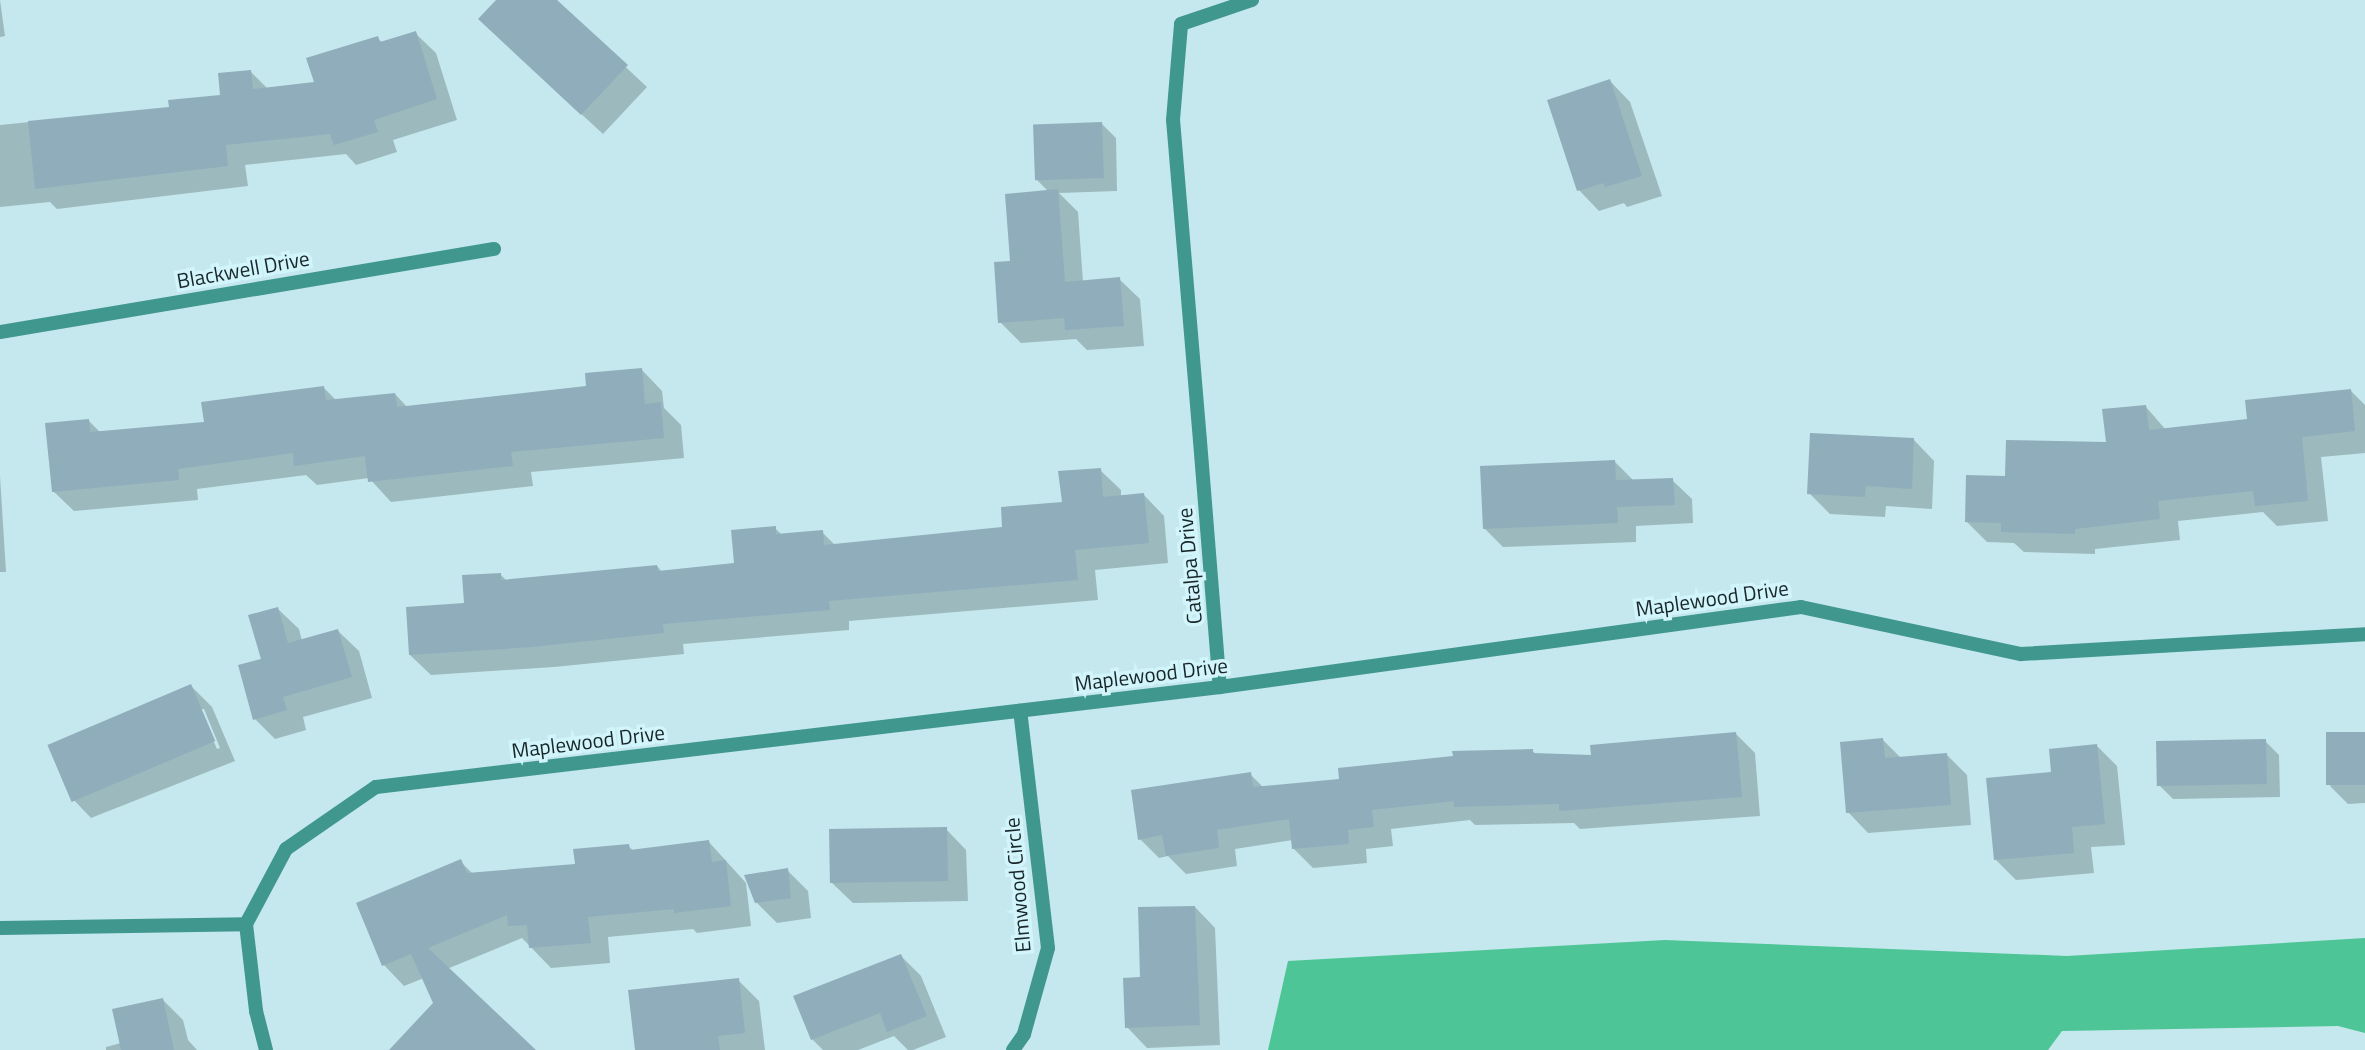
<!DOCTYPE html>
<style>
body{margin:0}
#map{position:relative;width:2365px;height:1050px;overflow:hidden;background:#c4e8ed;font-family:"Titillium Web",sans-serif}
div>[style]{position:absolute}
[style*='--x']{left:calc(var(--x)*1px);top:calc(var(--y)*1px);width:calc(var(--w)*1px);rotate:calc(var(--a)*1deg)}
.forest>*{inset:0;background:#4ec596}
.shadow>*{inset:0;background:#0003}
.building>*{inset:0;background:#90adbb;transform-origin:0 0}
.lane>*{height:14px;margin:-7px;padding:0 7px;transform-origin:7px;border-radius:7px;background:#40978e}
.street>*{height:14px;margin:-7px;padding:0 7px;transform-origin:7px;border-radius:7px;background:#40978e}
span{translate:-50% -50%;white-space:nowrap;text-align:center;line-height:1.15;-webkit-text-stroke:7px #d1f5fb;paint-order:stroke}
.street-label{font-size:21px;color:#192629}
</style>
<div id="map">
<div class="forest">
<i style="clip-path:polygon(2365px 938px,2365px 1033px,2338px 1026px,2062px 1031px,2048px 1050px,1268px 1050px,1288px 961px,1665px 940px,2067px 956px)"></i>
</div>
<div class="shadow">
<i style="clip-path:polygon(0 0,5px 36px,0 37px)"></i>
<i style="clip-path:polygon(499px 0,554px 0,647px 87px,603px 134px,501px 40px)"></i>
<i style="clip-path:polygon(415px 33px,436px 53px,457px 120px,393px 140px,397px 152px,356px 165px,346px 154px,245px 165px,248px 186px,57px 209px,50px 202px,0 207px,0 125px,171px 108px,222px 96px,250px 71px,268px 89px,316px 84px,377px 38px,383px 43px)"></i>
<i style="clip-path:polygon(1610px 81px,1630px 102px,1662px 196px,1627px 207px,1624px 203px,1599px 211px,1579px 190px)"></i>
<i style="clip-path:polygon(1102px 124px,1116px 138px,1117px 191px,1059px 193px,1078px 212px,1083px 282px,1119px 279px,1140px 299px,1144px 346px,1087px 350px,1076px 339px,1021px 343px,1000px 322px,1012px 262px,1049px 192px,1036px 179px)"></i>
<i style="clip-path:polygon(642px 370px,662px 391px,664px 408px,681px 425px,684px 458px,531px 472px,533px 486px,391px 502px,369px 478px,317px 485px,306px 475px,197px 489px,198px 500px,74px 511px,53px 491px,89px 421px,101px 433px,206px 423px,324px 388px,337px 401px,395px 394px,408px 408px,588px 388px)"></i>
<i style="clip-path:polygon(2351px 391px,2365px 405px,2365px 453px,2321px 457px,2328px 521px,2277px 526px,2263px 512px,2178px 521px,2180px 540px,2095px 549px,2095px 554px,2024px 552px,2014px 543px,1987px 542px,1967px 522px,2007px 478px,2108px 444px,2146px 407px,2166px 430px,2249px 420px)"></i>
<i style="clip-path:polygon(1914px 440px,1934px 461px,1932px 509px,1886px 506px,1885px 517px,1830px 514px,1809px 493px)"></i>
<i style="clip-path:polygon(1615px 462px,1634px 481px,1672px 480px,1692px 499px,1693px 523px,1636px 526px,1636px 542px,1503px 547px,1484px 528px)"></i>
<i style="clip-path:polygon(1100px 470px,1121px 490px,1121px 497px,1144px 495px,1164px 516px,1168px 563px,1095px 570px,1098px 600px,849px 621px,849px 630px,683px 644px,684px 654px,554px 667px,431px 675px,410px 655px,500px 574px,507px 581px,657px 566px,662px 572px,736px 565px,775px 528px,782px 535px,822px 532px,836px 546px,1004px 529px,1063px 504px)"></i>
<i style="clip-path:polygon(0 476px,6px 572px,0 572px)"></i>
<i style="clip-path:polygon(278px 609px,299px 629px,302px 641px,338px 631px,359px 651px,372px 698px,303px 717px,306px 730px,275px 739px,255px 719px,263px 660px)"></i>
<i style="clip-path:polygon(evenodd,191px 686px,212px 707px,235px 761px,91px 818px,71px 797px,49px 746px,191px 686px,200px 709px,204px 709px,220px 748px,217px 749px,200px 709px)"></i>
<i style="clip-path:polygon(1736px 734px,1755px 753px,1760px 816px,1580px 829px,1574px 823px,1475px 825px,1470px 820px,1391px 829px,1393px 846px,1366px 849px,1367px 863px,1313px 868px,1294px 849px,1293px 840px,1235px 849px,1237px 866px,1186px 874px,1168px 856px,1159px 858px,1140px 839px,1250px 774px,1264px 788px,1341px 780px,1532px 750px,1536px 755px,1592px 757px)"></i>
<i style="clip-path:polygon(2365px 734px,2365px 803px,2348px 804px,2330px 786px)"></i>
<i style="clip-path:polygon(1883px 740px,1901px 758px,1947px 755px,1967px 775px,1971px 825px,1868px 833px,1848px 812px)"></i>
<i style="clip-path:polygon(2265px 741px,2279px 755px,2280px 797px,2173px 799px,2159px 785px)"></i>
<i style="clip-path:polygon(2097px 746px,2117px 766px,2125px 845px,2091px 847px,2094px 873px,2016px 880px,1996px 860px,2053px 773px)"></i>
<i style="clip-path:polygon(946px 829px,966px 850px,968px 901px,853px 903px,832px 883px)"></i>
<i style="clip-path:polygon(708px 841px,746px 883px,751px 926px,697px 933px,693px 929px,608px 937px,610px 963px,551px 968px,522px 938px,447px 969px,533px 1050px,392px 1050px,435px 1004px,424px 978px,404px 986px,384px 965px,358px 904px,460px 861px,474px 875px,577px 865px,628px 846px,634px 851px)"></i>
<i style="clip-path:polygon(787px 870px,808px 891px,811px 918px,777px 923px,756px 902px)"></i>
<i style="clip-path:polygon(1195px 907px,1215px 928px,1220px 1045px,1147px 1048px,1127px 1027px,1142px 979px)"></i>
<i style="clip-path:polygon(901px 956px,921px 976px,946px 1037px,913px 1050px,908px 1050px,894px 1036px,858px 1050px,823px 1050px,812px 1039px)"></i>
<i style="clip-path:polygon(738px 980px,759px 1001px,765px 1050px,636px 1050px)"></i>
<i style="clip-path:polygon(162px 999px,183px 1020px,188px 1040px,197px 1050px,106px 1050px,106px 1047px,121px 1043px)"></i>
</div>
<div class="building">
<i style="clip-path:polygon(496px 0,557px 0,628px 65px,581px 115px,478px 19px)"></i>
<i style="clip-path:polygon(416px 31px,437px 99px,374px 120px,378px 132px,334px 145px,330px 134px,226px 145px,228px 166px,35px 189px,28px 121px,169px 107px,168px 100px,220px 95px,218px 73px,251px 70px,253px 89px,314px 82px,306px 58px,378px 36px,380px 42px)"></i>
<i style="clip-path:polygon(1610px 79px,1642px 176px,1605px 187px,1604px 183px,1577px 191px,1547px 100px)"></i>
<i style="left:1102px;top:122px;width:56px;height:69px;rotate:88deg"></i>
<i style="clip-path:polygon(1058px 189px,1065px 282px,1120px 277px,1124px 326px,1065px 330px,1064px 318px,998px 323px,994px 262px,1010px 261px,1005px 194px)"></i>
<i style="clip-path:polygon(642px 368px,645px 404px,661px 402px,664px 438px,511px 452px,513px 466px,368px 482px,365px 456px,294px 466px,293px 453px,178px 469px,179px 480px,52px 492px,45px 423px,89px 419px,90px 432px,204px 422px,201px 402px,324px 386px,326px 400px,395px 393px,397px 407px,586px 386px,585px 373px)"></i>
<i style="clip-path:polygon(2351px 389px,2355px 431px,2302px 437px,2308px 501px,2255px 506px,2253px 491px,2158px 501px,2160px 519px,2075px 529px,2075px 534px,2001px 532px,2001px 523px,1965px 522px,1966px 475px,2005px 476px,2006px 440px,2106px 442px,2102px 409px,2146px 405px,2149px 430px,2247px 419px,2245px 400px)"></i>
<i style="clip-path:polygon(1810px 433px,1914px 438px,1912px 489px,1866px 486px,1865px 497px,1807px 494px)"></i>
<i style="clip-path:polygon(1615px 460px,1616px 480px,1673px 478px,1675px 505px,1617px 507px,1618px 523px,1483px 529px,1480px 466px)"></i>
<i style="clip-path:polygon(1101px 468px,1103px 497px,1144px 493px,1149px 543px,1075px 550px,1078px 580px,829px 601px,830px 610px,663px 624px,664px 633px,532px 647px,409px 655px,406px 607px,464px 603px,462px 575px,501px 573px,501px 580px,657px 565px,658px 571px,734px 563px,731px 530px,776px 526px,776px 534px,823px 530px,824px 545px,1002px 527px,1001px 507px,1062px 502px,1058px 471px)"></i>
<i style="clip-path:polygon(278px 607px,288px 643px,338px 629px,352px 677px,283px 697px,287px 710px,253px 720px,238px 665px,261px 659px,248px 615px)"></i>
<i style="left:191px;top:684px;width:62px;height:156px;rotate:67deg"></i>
<i style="clip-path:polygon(1736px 732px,1742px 797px,1559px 811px,1559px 804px,1454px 807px,1454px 801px,1372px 810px,1374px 827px,1348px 830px,1349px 844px,1292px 849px,1289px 819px,1217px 830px,1219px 848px,1166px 856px,1162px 835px,1138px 840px,1131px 790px,1251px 772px,1253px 787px,1339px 779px,1338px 768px,1453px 756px,1452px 751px,1533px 749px,1533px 753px,1591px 755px,1590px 745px)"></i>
<i style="left:2365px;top:732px;width:53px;height:39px;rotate:90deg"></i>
<i style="clip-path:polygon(1883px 738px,1885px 758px,1947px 753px,1951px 805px,1846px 813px,1840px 742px)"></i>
<i style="left:2266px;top:739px;width:45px;height:110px;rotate:89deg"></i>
<i style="clip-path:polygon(2097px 744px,2105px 824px,2072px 827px,2074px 853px,1994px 860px,1986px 778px,2051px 772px,2049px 749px)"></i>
<i style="left:947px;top:827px;width:54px;height:118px;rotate:89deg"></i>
<i style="clip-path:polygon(709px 840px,712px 862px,726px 860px,731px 906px,674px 913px,674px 909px,588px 917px,591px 943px,529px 948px,527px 925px,508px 926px,507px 915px,428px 948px,536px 1050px,389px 1050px,433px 1003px,411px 954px,382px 966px,356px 903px,461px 859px,467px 873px,575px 864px,573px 849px,629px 844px,630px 850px)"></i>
<i style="clip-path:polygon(788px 868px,791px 898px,755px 903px,744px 875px)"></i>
<i style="clip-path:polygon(1195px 906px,1200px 1025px,1125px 1028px,1123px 978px,1140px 977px,1138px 907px)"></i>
<i style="clip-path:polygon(901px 954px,927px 1016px,887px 1032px,880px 1013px,811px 1040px,793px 996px)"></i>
<i style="clip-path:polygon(739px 978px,745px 1033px,718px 1036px,720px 1050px,635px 1050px,628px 990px)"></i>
<i style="clip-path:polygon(163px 998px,174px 1050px,121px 1050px,112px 1009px)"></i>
</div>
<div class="lane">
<i style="--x:1200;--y:441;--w:322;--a:-94.8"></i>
<i style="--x:1173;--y:120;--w:96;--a:-85.2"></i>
<i style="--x:1181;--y:24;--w:75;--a:-18.7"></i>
</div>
<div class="street">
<i style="--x:0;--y:332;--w:501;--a:-9.54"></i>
<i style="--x:1200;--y:441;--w:247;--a:85.4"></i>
<i style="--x:246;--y:924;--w:88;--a:83.4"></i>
<i style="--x:256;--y:1011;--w:40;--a:75.6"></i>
<i style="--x:0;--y:928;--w:246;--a:-0.9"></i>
<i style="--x:246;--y:924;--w:85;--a:-61.9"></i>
<i style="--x:286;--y:849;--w:109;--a:-34.6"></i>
<i style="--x:376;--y:787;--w:850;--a:-6.76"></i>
<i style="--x:1220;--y:687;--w:586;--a:-7.84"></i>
<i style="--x:1801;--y:607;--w:225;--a:12.1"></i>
<i style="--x:2021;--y:654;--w:345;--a:-3.3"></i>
<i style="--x:1013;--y:1050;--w:19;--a:-55"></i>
<i style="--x:1024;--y:1034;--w:89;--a:-74.4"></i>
<i style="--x:1048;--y:948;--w:239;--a:-96.7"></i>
</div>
<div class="street-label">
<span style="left:243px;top:269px;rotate:-10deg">Blackwell Drive</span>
<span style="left:1189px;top:566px;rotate:-95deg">Catalpa Drive</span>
<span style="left:1712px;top:598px;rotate:-8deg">Maplewood Drive</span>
<span style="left:1151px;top:674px;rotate:-7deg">Maplewood Drive</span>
<span style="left:588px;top:741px;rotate:-7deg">Maplewood Drive</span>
<span style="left:1017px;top:885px;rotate:-95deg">Elmwood Circle</span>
</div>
</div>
